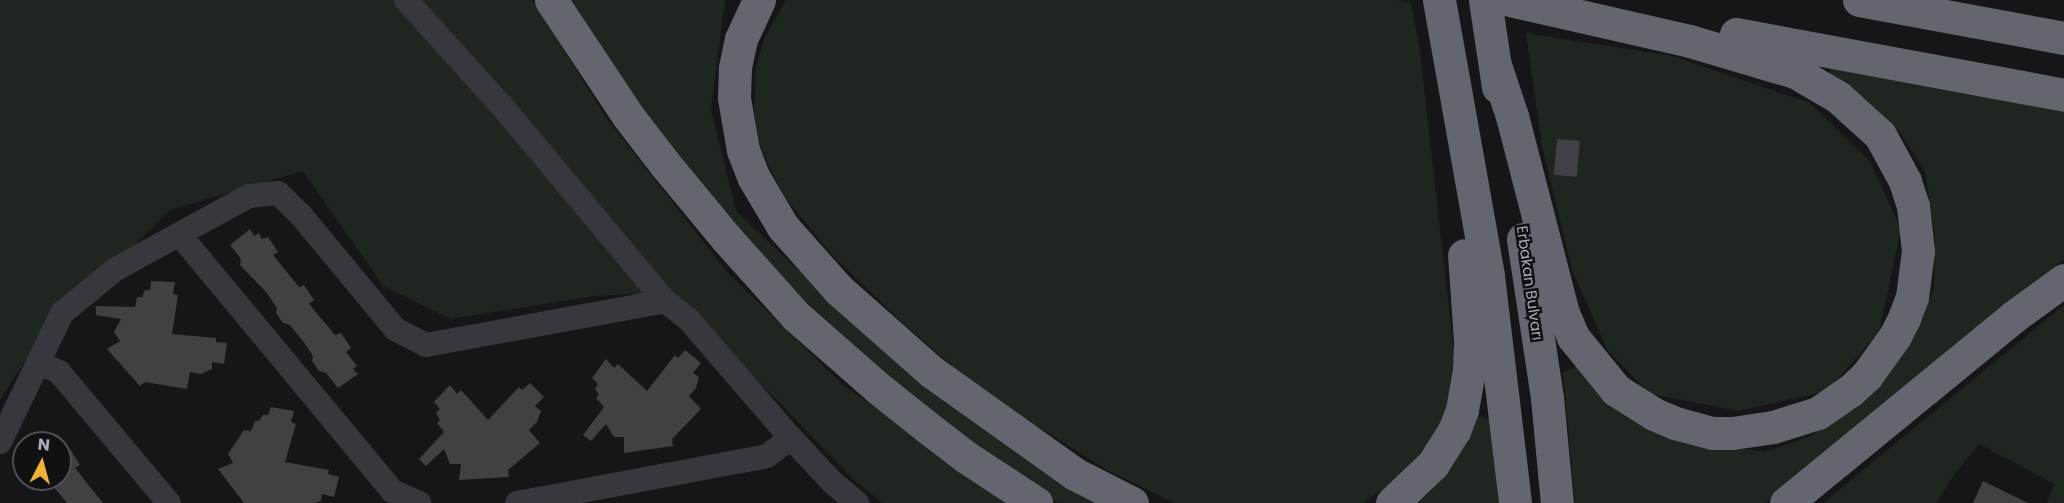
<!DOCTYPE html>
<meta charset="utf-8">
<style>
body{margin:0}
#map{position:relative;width:2064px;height:503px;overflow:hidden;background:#161618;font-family:Poppins,sans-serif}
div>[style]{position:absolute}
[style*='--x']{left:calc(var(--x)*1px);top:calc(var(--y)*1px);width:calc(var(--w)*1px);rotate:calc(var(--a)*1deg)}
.green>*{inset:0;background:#1e261f}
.building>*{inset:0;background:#404145;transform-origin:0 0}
.minor>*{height:24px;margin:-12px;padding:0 12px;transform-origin:12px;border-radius:12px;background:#37383d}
.highway>*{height:33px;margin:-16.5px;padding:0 16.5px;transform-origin:16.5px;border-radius:16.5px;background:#63666e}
span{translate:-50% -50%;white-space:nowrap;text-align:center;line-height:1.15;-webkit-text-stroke:5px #111113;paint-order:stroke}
.street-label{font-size:15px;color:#a8adb8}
.north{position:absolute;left:12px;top:431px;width:60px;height:60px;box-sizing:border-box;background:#111113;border:2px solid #4d4f55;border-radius:50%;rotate:6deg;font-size:16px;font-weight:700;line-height:24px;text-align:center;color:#a8adb8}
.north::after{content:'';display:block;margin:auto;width:21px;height:27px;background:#f2b134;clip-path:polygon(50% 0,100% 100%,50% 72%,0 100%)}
</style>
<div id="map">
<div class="green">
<i style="clip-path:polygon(0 0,533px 0,607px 119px,728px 273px,844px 386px,1018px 503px,883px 503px,854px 480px,672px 292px,595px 296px,451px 319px,383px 286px,303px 171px,170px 210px,37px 343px,0 400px)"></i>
<i style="clip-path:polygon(570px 0,725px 0,711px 109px,736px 211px,891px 358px,1101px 503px,1058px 503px,947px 430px,731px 233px,620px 81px)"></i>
<i style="clip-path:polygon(786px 0,1397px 0,1411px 3px,1420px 51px,1454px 353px,1452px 393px,1437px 434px,1400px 478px,1363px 503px,1174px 503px,1109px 471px,986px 395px,906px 326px,831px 254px,787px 200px,770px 169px,759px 142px,754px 112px,756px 68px,764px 39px)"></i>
<i style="clip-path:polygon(1526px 33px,1673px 56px,1810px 103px,1870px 161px,1901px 229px,1879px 332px,1827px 391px,1739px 411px,1650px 394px,1608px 351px,1572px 270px,1542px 146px)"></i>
<i style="clip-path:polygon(1830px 67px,2064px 108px,2064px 259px,1765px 503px,1575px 503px,1563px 373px,1576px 366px,1673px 438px,1765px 452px,1811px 436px,1899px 358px,1934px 289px,1935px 237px,1925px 171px,1900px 133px,1863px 97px,1830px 83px)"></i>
<i style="clip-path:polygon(2064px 305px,2064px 503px,2047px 503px,2054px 484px,1979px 444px,1954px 475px,1936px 503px,1823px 503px)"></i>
<i style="clip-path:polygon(1471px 415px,1491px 419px,1498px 503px,1411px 503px)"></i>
</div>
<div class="building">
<i style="left:1557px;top:139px;width:23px;height:36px;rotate:5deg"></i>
<i style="clip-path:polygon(250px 229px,254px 236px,259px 233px,262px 239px,268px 237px,278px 252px,273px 255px,299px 287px,304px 285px,314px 300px,309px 304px,335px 335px,341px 333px,351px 348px,346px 352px,357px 366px,353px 369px,358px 374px,338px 388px,326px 373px,319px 371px,312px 361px,313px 356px,305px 344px,290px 325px,283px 323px,276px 313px,277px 308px,266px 292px,240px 265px,241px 259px,230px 245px)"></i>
<i style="clip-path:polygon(151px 281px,175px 282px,173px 294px,178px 295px,172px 334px,216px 338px,216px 342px,227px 343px,224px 364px,212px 362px,212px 369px,201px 374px,190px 372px,187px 389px,145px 382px,140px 386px,107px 349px,120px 341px,114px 332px,121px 319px,96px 315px,96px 306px,135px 307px,137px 297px,142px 297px,145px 290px,150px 290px)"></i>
<i style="clip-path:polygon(685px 350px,701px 363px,693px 373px,699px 377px,696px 388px,689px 396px,701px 409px,672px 439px,673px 446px,624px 453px,624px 437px,614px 437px,606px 424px,591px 441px,583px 435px,604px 407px,596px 398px,599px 395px,595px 389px,598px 384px,592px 378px,606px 359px,614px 368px,618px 364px,647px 391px,675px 355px,678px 358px)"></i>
<i style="clip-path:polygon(530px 383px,544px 397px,535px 406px,541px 411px,537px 422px,529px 430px,540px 443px,508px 470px,509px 477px,459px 480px,461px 464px,450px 464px,444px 449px,426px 466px,419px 459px,444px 432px,437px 423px,440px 420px,436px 413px,440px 409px,434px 402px,450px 385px,457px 394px,461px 390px,488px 420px,519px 387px,522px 390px)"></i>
<i style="clip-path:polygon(271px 407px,294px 411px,291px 422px,296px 424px,285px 462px,329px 470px,328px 474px,339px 477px,334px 497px,322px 494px,321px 501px,314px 503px,244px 503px,218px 469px,233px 463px,228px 454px,244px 430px,251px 431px,255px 421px,259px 421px,263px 415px,268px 415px)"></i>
<i style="clip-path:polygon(60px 449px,62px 451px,70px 449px,80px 465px,75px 468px,103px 503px,67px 503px,47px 479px,60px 479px)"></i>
<i style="clip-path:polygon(1983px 481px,2028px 503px,1973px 503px)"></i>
</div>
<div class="minor">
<i style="--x:406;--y:0;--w:142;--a:47.9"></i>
<i style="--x:501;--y:105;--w:256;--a:50.1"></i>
<i style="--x:665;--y:301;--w:31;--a:38"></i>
<i style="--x:689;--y:320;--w:156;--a:49.2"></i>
<i style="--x:791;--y:438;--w:60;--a:47"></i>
<i style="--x:832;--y:482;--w:33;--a:40"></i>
<i style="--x:179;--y:234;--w:334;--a:50.3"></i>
<i style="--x:392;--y:491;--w:30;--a:24"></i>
<i style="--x:38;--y:363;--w:23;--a:23"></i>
<i style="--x:59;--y:372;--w:171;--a:50"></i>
<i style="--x:0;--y:442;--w:143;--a:-64.3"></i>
<i style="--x:62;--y:313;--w:70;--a:-39.2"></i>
<i style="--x:116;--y:269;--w:152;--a:-28.8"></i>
<i style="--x:249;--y:196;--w:29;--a:-6"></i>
<i style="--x:278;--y:193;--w:30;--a:44"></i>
<i style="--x:300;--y:214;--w:149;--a:50.4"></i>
<i style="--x:395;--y:329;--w:35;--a:27"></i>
<i style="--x:426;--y:345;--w:243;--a:-10.4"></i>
<i style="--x:517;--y:503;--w:254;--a:-10.6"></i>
<i style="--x:767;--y:456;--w:30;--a:-37"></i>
</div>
<div class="highway">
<i style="--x:551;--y:0;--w:139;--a:56.4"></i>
<i style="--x:628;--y:116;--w:59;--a:52.5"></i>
<i style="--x:664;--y:163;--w:97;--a:50.4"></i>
<i style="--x:726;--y:238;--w:105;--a:48.1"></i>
<i style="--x:796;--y:316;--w:109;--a:41.3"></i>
<i style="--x:878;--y:388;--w:63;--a:38.5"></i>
<i style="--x:927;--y:427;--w:49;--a:37.6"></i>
<i style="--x:966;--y:457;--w:84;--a:33.3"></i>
<i style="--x:759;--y:0;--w:43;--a:114.8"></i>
<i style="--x:741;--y:39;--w:30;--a:102"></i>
<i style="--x:735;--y:68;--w:30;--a:92"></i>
<i style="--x:734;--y:98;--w:53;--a:80.2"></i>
<i style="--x:743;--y:150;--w:30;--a:69"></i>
<i style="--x:754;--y:178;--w:57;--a:59.4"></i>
<i style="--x:783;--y:227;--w:84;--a:48.4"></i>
<i style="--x:839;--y:290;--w:124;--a:41.4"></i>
<i style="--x:932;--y:372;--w:176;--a:35.5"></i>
<i style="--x:1075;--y:474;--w:64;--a:27"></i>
<i style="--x:1439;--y:0;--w:280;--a:79.9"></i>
<i style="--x:1488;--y:276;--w:229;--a:83.2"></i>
<i style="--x:1485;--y:0;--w:88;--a:81.5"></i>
<i style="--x:1859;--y:0;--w:208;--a:10.5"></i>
<i style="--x:1736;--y:34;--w:334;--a:10.5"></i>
<i style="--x:1495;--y:65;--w:54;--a:71.6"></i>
<i style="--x:1512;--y:116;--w:203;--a:75.5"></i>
<i style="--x:1563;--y:313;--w:26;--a:67"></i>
<i style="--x:1573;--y:337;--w:68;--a:50.9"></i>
<i style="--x:1616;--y:390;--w:45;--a:32.3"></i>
<i style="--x:1654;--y:414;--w:23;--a:23"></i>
<i style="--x:1675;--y:423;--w:39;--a:15"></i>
<i style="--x:1713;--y:433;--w:19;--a:0"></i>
<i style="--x:1732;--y:433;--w:41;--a:-8.3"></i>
<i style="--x:1773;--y:427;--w:47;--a:-17.3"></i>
<i style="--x:1818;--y:413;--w:39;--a:-35"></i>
<i style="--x:1850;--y:391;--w:23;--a:-43"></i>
<i style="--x:1867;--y:375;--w:48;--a:-54.3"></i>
<i style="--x:1895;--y:336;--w:20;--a:-63"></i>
<i style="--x:1904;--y:318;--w:22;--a:-69"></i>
<i style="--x:1912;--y:297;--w:46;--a:-82.6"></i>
<i style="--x:1918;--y:251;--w:45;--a:-96.3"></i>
<i style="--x:1913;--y:206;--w:26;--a:-108"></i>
<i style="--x:1905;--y:181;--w:52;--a:-118.5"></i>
<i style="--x:1880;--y:135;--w:57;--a:-137.9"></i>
<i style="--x:1838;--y:97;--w:50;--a:-149.8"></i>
<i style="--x:1795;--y:72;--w:109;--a:-163.6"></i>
<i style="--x:1690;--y:41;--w:185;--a:-167.2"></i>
<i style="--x:1523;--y:239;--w:161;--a:81.4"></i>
<i style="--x:1547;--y:398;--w:105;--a:84.6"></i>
<i style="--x:1392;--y:503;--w:57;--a:-43.6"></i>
<i style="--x:1433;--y:464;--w:39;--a:-58"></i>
<i style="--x:1454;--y:431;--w:22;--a:-69"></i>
<i style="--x:1462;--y:410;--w:39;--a:-80"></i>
<i style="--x:1469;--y:372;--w:32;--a:-88"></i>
<i style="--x:1470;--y:340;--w:85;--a:-94"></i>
<i style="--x:1786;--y:503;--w:293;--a:-39.3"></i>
<i style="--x:2013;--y:317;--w:63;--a:-36"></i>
</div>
<div class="street-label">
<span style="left:1530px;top:283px;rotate:82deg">Erbakan Bulvarı</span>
</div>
<div class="north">N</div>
</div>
